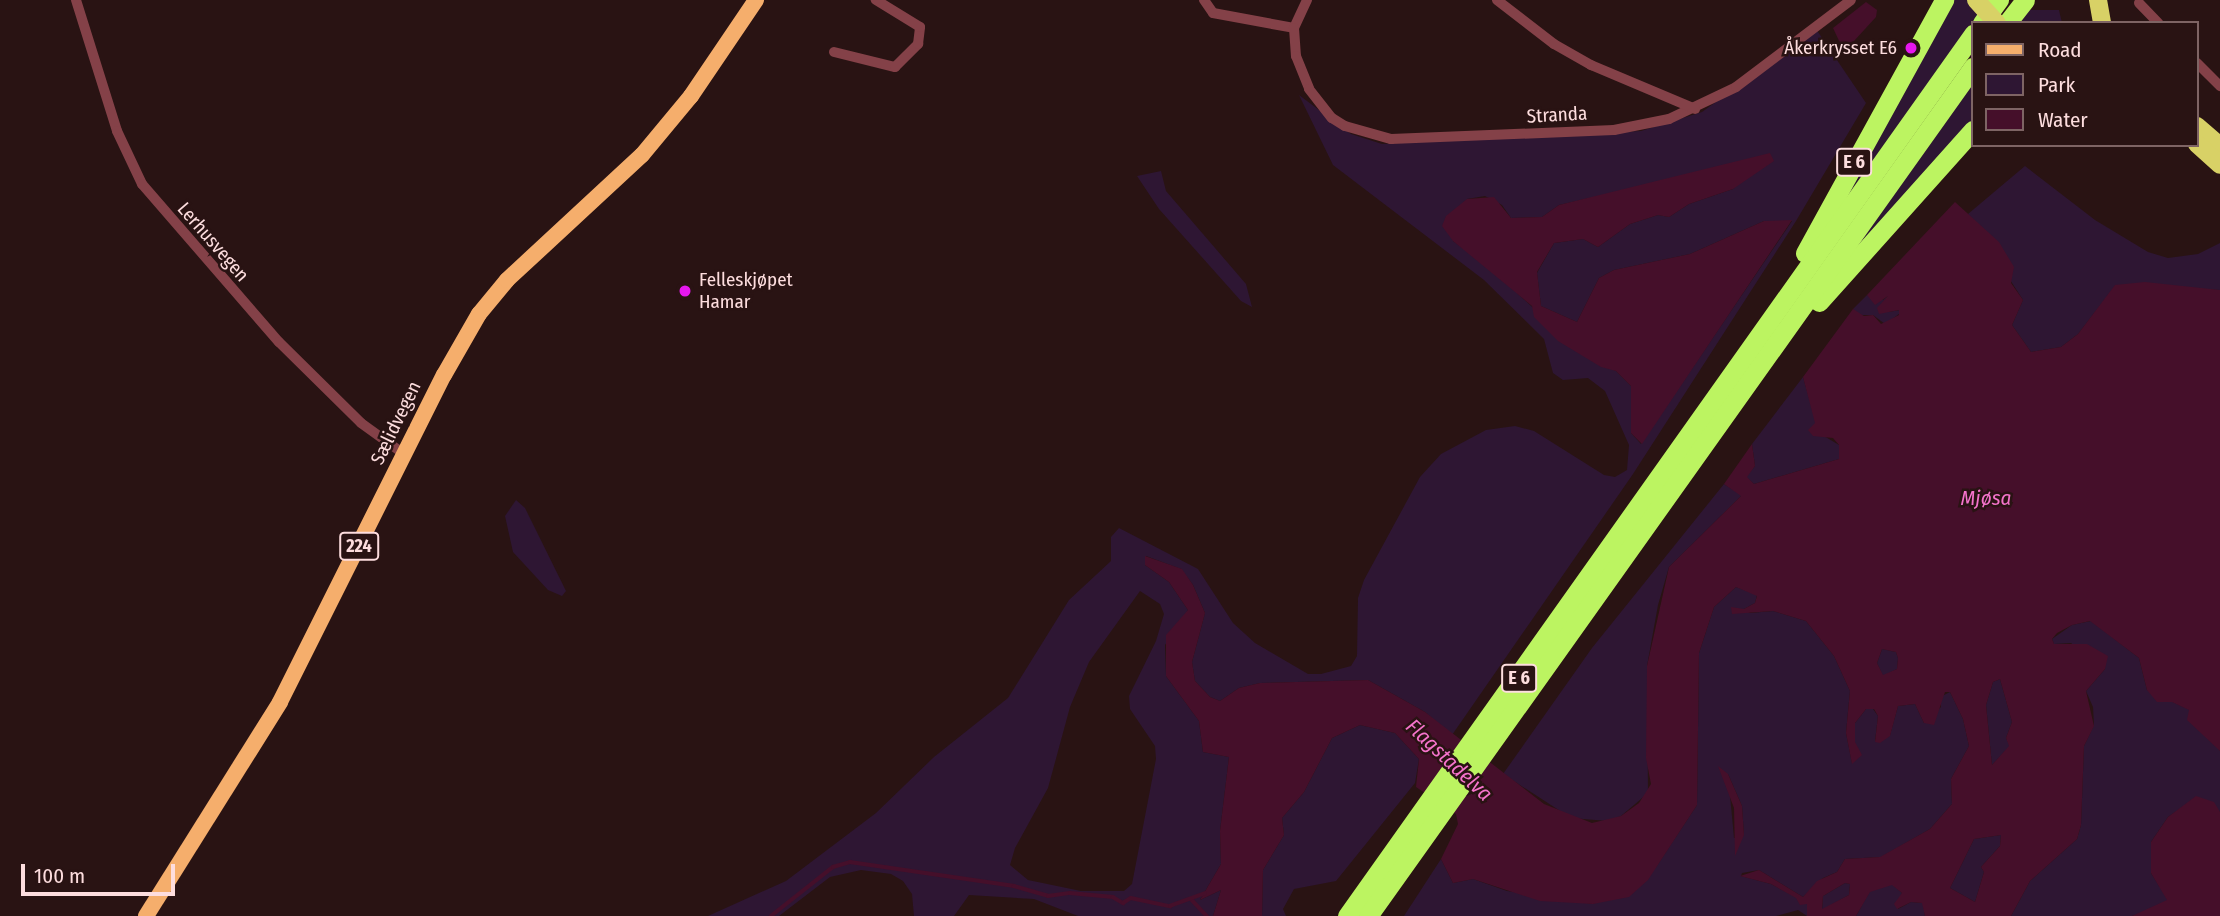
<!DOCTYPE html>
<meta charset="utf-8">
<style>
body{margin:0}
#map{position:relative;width:2220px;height:916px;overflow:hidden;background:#291313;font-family:"Fira Sans Condensed",sans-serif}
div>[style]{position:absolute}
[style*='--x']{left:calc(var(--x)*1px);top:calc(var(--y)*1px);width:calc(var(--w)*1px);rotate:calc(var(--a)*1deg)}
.green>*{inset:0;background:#2e1633}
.water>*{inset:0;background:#450f2a}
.stream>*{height:3.5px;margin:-1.75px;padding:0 1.75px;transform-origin:1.75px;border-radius:1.75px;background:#450f2a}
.minor>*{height:10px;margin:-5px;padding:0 5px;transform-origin:5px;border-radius:5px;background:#844148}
.primary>*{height:16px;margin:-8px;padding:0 8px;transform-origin:8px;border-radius:8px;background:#f5ae6c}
.trunk>*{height:18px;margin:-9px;padding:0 9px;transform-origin:9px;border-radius:9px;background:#d8d166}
.motorway>*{height:19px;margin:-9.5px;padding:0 9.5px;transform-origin:9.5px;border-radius:9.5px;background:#bcf461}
.trunk-bridge>*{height:18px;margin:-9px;padding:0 9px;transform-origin:9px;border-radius:9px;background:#d8d166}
.dots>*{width:19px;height:19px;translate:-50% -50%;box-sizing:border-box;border:4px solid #291313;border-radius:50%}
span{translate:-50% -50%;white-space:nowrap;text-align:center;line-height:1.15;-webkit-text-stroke:5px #291313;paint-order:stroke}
.shield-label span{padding:2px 5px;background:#291313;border:2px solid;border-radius:5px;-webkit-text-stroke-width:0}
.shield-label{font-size:18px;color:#fdddde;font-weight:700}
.poi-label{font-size:19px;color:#fdddde}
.right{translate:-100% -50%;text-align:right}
.left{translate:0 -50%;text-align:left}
.street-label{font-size:19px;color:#fdddde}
.water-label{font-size:21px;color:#f573cb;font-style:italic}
.legend{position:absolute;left:1971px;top:21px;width:228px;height:126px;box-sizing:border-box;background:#291313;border:2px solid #7e6464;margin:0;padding:9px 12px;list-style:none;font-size:21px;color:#fdddde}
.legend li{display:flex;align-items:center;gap:14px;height:35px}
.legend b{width:35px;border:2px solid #7e6464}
.scale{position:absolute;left:21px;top:864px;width:154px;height:32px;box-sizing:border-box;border:4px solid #fdddde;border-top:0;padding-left:9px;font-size:21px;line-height:24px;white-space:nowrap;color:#fdddde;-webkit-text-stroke:5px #291313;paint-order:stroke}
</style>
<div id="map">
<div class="green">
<i style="clip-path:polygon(1948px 0,1968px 0,1978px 14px,1819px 237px)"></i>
<i style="clip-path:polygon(2026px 10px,2059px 10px,2062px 23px,2017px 23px)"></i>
<i style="clip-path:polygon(evenodd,1816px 29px,1866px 103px,1796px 221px,1633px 474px,1452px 735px,1425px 712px,1368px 680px,1260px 683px,1239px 688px,1220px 701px,1210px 697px,1195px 681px,1192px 662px,1205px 613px,1193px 585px,1181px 569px,1146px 556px,1145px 565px,1169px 582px,1188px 610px,1165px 645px,1166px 676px,1199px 721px,1203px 752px,1229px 757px,1220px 831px,1221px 864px,1200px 900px,1221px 890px,1213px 916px,1078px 916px,1034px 899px,969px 895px,954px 916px,914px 916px,912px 894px,903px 881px,891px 874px,861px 870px,830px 877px,779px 916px,708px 916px,786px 881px,876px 813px,934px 757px,1008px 698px,1069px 600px,1111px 561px,1111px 537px,1119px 528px,1198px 569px,1233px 623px,1255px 643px,1308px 674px,1321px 674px,1351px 666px,1357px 656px,1358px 598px,1364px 580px,1420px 477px,1441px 454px,1486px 430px,1515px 426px,1534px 431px,1604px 475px,1615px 477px,1627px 470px,1629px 445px,1605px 391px,1588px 378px,1563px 380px,1553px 373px,1544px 339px,1484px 280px,1333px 165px,1299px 95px,1351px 134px,1382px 144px,1641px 131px,1702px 112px,1816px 29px,1748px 162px,1733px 189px,1689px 204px,1669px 217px,1658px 215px,1630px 224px,1598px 247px,1583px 239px,1554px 243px,1537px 273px,1541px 306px,1577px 322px,1599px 278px,1614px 270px,1690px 254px,1764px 221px,1792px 221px,1641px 444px,1631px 433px,1631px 386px,1616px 371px,1592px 361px,1487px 266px,1453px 241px,1467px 199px,1485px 196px,1502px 205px,1511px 218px,1542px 217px,1559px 205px,1748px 162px,1816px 29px,1140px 591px,1160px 604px,1164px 614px,1156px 641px,1129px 696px,1130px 709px,1155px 746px,1156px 759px,1132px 884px,1124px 891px,1081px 891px,1028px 880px,1010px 865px,1015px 848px,1048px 788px,1070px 707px,1089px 662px,1140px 591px)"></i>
<i style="clip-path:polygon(1973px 81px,1973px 119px,1840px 272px,1839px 270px)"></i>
<i style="clip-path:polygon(2025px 166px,2095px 220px,2148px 252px,2168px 258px,2198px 254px,2220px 243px,2220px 290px,2116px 285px,2078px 334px,2061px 347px,2031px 352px,2012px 325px,2023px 300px,1968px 214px)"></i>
<i style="clip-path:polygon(1161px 171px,1166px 191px,1246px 284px,1252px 307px,1241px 301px,1159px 209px,1137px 176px)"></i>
<i style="clip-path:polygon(1867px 295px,1883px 300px,1888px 296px,1880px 307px,1888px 312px,1900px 310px,1899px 314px,1885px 324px,1873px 315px,1858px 315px,1853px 309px)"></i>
<i style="clip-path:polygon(1803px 377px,1819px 433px,1839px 445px,1839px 459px,1754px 484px,1746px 477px,1755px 466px,1752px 444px)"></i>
<i style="clip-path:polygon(1724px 484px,1742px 495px,1669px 567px,1658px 605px,1647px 666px,1648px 793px,1621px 816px,1608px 821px,1571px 818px,1503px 774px,1592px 648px)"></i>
<i style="clip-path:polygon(516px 500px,525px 508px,566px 591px,562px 596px,548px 590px,513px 552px,505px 516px)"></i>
<i style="clip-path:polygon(evenodd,1736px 587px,1757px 595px,1755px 603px,1744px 609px,1750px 613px,1773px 611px,1806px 621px,1834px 656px,1850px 691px,1846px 733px,1852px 763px,1855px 723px,1866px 709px,1873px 709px,1878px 716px,1875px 741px,1890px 735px,1898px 706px,1915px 704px,1924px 723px,1941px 707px,1940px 697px,1950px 692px,1963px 719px,1969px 746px,1951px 779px,1952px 804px,1930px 829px,1881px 857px,1845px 859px,1837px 872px,1823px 878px,1803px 897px,1759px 870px,1742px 873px,1741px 876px,1771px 884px,1807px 903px,1807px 916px,1798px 910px,1776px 916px,1404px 916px,1441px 859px,1453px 883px,1473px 879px,1507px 891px,1593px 904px,1656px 867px,1697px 805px,1699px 653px,1714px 607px,1736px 587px,1728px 774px,1742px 806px,1744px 835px,1734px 838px,1728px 774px)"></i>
<i style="clip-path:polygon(2091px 621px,2139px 658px,2147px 690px,2190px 710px,2220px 751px,2220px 812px,2197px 797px,2168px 817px,2151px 842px,2151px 873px,2168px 900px,2154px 910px,2132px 916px,2011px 916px,2030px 881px,2077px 839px,2081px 825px,2084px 746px,2094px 725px,2093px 707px,2086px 691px,2105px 669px,2071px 643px,2054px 644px,2052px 639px,2072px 625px)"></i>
<i style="clip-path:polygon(1882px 649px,1896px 652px,1898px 658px,1897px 669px,1883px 676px,1877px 663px)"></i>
<i style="clip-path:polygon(2000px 679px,2012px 722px,2006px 738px,2010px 746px,1992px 765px,1986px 705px,1993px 682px)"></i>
<i style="clip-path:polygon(1360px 725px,1395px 733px,1419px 759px,1415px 783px,1336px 881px,1294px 889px,1283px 909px,1286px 916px,1262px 916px,1263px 870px,1284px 835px,1282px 818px,1304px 792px,1332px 738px)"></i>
<i style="clip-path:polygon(2001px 835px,2000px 846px,1981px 867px,1984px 872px,1975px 902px,1950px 888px,1974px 839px)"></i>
<i style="clip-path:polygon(1845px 883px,1850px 884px,1849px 895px,1822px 910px,1823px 896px)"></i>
<i style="clip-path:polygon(1892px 884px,1902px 893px,1898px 909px,1911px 902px,1923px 903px,1925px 916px,1856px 916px,1870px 891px)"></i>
</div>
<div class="water">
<i style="clip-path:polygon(1866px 2px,1877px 10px,1876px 17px,1854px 41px,1841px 45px,1833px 28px)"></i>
<i style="clip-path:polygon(1770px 153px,1774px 161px,1733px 189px,1689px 204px,1669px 217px,1658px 215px,1630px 224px,1598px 247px,1583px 239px,1554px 243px,1537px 272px,1541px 306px,1577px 322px,1599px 278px,1614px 270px,1690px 254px,1764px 221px,1792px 220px,1642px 444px,1631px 433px,1631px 386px,1616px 371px,1601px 367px,1558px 341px,1534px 317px,1532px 306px,1453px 241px,1442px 226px,1446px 216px,1467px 199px,1494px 197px,1511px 218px,1542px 217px,1559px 205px)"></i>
<i style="clip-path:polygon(evenodd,1955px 202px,1999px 242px,2014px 267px,2011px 283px,2023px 300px,2012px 325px,2031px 352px,2061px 347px,2078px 334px,2115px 285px,2145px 282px,2220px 290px,2220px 751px,2187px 720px,2189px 710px,2172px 702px,2157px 702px,2147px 690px,2139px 658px,2090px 621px,2072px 625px,2057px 633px,2052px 639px,2054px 644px,2087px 644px,2108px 656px,2105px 669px,2086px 691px,2094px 726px,2084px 746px,2081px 825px,2077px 839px,2030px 881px,2011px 916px,1925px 916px,1922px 903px,1911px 902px,1897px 909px,1894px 904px,1902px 893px,1892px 885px,1870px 892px,1856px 916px,1807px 916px,1807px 904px,1800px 905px,1796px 898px,1771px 884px,1740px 876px,1759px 870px,1803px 897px,1817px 881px,1837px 872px,1845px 859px,1880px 857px,1930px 829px,1952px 804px,1951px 779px,1969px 746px,1963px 719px,1950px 692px,1945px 692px,1934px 725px,1924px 723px,1915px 704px,1898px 706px,1890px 736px,1880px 743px,1875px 742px,1878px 716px,1874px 709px,1866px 709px,1855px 723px,1855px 742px,1862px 755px,1852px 764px,1846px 733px,1850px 691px,1834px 656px,1806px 621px,1773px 611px,1732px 614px,1731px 607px,1744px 609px,1755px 603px,1757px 596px,1736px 587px,1714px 607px,1699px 653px,1697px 805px,1648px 880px,1629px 897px,1593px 904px,1540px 901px,1473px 879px,1453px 883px,1441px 859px,1458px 824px,1456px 814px,1416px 787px,1419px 759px,1395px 733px,1360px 725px,1332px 738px,1304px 792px,1282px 818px,1284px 835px,1263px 870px,1262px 916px,1213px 916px,1221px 890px,1200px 900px,1221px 864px,1220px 831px,1229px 757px,1203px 752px,1199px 721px,1166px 676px,1166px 635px,1188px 610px,1169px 582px,1145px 565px,1145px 556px,1182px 569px,1193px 585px,1205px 613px,1192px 662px,1195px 681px,1210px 697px,1220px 701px,1239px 688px,1260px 683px,1368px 680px,1425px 712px,1544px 804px,1592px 823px,1621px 816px,1639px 803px,1651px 784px,1646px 758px,1647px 666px,1669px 567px,1741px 496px,1724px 484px,1752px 444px,1755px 466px,1747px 477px,1754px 484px,1839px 459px,1839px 445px,1833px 438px,1813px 436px,1808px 430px,1815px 423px,1803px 377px,1853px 309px,1864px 316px,1873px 315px,1881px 324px,1899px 315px,1899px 310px,1879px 314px,1877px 308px,1888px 296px,1875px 305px,1867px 295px,1955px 202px,1882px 649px,1896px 652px,1898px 658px,1897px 669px,1883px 675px,1877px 663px,1882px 649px,1955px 202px,2000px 679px,2012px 722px,2006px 738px,2009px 746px,1992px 765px,1986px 705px,1993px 682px,2000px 679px,1955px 202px,2001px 835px,2000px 846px,1981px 867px,1984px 872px,1975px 902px,1950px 888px,1974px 839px,2001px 835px,1955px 202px,1845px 883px,1850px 884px,1849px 895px,1822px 909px,1823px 896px,1845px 883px)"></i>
<i style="clip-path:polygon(1718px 766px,1728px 774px,1742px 806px,1744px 835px,1735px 856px,1734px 808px)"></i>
<i style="clip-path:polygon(2196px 796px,2214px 802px,2220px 812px,2220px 916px,2132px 916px,2167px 900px,2151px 873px,2151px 842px,2168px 817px)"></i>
</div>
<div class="stream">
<i style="--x:1192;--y:900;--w:22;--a:47"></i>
<i style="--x:771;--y:916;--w:79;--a:-38.3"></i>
<i style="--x:833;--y:867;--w:18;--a:-16"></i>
<i style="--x:850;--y:862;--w:166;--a:8.3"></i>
<i style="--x:1014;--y:886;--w:35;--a:16"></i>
<i style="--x:1048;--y:896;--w:22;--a:-8"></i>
<i style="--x:1070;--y:893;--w:43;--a:5.3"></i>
<i style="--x:1113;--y:897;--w:12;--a:31"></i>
<i style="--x:1123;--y:903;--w:9;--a:-32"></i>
<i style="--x:1131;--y:898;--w:40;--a:12"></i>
<i style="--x:1170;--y:906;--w:37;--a:-20"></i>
</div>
<div class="minor">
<i style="--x:76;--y:0;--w:137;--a:72.6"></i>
<i style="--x:117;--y:131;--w:59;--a:64.7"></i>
<i style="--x:142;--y:184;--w:209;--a:49.1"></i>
<i style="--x:279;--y:342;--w:115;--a:44.6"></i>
<i style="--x:361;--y:423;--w:53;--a:35.8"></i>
<i style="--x:1204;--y:0;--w:16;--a:55"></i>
<i style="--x:1213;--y:13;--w:82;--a:10.5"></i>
<i style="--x:1307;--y:0;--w:31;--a:115"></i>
<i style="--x:1294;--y:28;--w:28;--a:86"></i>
<i style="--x:1296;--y:56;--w:35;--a:68"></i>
<i style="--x:1309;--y:89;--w:37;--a:52"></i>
<i style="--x:1332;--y:118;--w:15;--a:32"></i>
<i style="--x:1345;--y:126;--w:48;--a:15.8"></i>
<i style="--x:1391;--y:139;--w:223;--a:-2.3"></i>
<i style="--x:1614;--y:130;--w:56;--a:-11.3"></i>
<i style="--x:1669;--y:119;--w:74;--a:-25.5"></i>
<i style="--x:1736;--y:87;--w:144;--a:-37.1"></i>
<i style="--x:1497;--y:0;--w:72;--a:37.7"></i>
<i style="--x:1554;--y:44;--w:43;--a:29.6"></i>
<i style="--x:1591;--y:65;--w:113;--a:22.9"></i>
<i style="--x:2139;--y:3;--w:28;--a:46"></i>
<i style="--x:834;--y:52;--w:63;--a:13.8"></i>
<i style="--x:895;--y:67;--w:33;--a:-45"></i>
<i style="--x:918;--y:44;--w:17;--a:-83"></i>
<i style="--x:920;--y:27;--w:52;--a:-148.5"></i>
<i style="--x:2197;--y:63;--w:33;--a:45"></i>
</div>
<div class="primary">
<i style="--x:146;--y:916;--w:252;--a:-57.9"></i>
<i style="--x:280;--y:702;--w:366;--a:-63.4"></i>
<i style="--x:444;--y:375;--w:70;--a:-60.2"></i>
<i style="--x:479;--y:314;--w:44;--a:-50.5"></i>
<i style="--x:507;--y:280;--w:184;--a:-42.8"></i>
<i style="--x:642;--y:155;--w:77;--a:-50.3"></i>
<i style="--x:691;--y:96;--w:116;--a:-55.9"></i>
</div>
<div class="trunk">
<i style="--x:2098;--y:0;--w:23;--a:80"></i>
<i style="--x:2197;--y:126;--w:30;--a:41"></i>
<i style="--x:2197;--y:144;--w:31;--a:42"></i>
</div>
<div class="motorway">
<i style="--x:1982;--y:23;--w:29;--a:-54"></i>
<i style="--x:2007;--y:23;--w:29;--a:-52"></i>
<i style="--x:1805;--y:253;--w:289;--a:-61.2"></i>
<i style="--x:1819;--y:302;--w:231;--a:-48.2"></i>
<i style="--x:1347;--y:916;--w:1082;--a:-54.63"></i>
<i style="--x:1368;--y:916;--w:1043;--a:-54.53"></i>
</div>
<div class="trunk-bridge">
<i style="--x:1976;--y:0;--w:31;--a:48"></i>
</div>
<div class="dots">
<i style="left:1911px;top:48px;background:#e617ee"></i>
<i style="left:685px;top:291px;background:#e617ee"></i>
</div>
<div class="shield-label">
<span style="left:1854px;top:162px">E 6</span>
<span style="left:359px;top:546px">224</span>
<span style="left:1519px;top:678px">E 6</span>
</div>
<div class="poi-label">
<span class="right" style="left:1897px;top:48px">Åkerkrysset E6</span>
<span class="left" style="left:699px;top:291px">Felleskjøpet<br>Hamar</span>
</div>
<div class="street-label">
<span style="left:1557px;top:115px;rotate:-3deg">Stranda</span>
<span style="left:213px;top:242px;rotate:49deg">Lerhusvegen</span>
<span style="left:396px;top:423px;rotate:-64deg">Sælidvegen</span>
</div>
<div class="water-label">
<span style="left:1986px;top:498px">Mjøsa</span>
<span style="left:1449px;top:760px;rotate:43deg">Flagstadelva</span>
</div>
<ul class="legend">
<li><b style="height:9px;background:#f5ae6c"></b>Road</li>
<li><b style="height:19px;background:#2e1633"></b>Park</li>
<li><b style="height:19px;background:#450f2a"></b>Water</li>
</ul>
<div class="scale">100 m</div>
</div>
